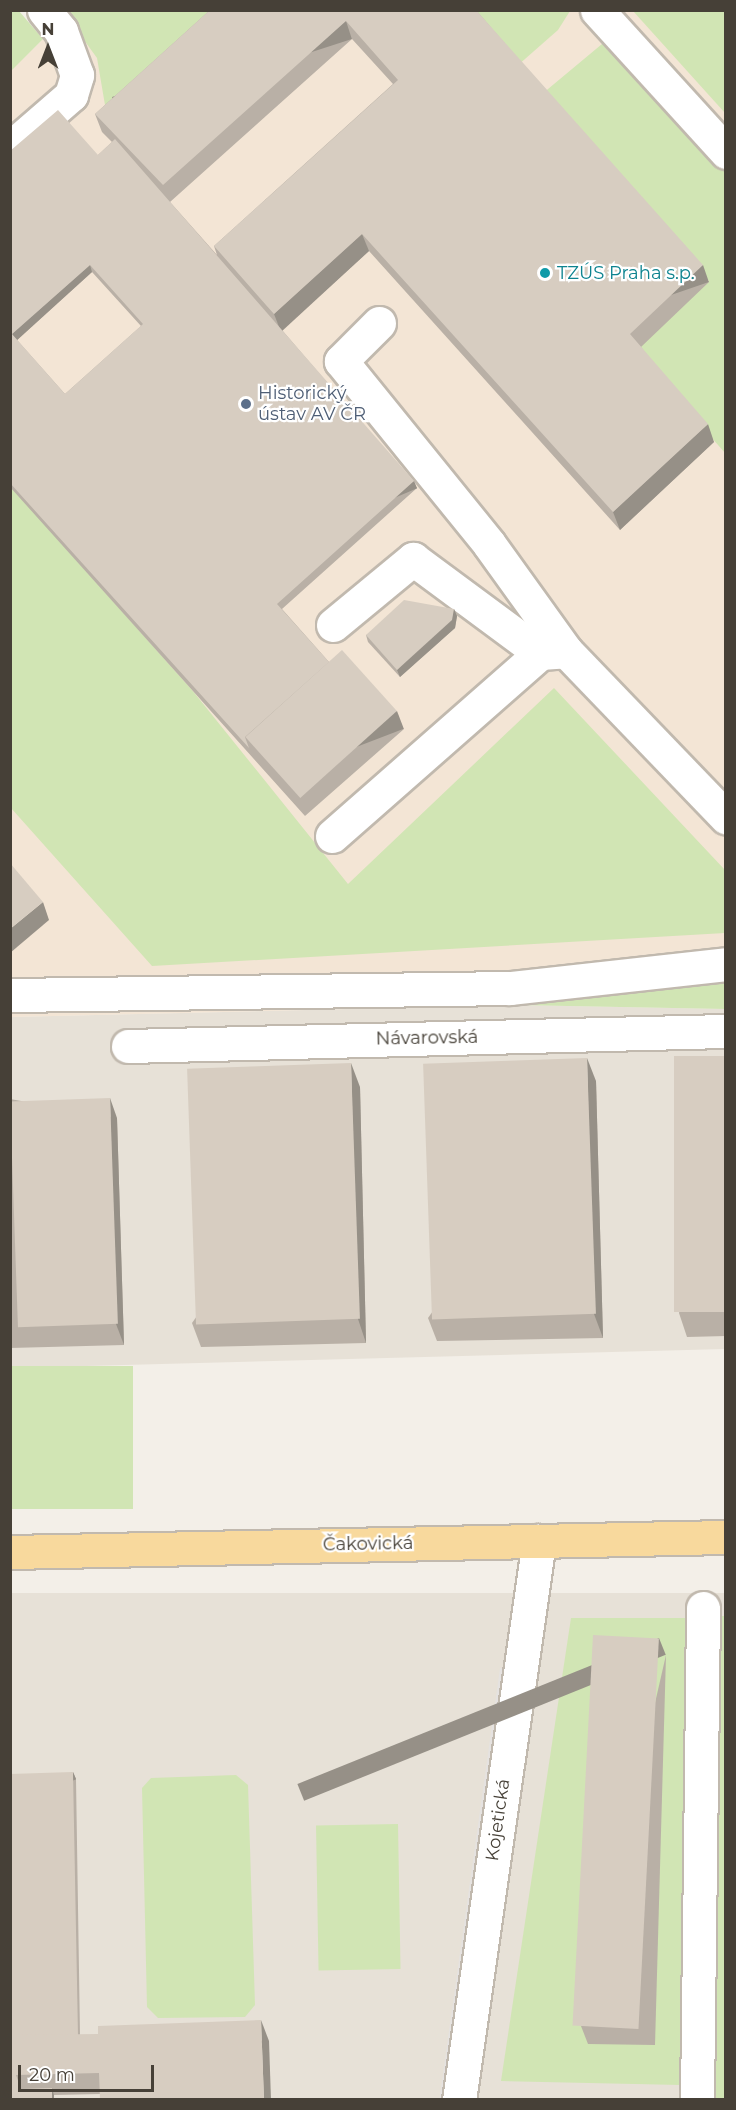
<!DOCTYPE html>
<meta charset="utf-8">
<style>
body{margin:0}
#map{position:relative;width:736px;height:2110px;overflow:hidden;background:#f3efe8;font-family:Montserrat,sans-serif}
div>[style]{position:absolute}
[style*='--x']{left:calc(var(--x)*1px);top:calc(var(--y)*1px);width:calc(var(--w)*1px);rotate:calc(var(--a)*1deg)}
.residential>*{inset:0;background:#e7e1d7;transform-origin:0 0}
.commercial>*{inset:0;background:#f3e5d5}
.green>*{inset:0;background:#d1e5b4;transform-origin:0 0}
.parking>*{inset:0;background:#e5e2e0;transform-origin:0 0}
.roads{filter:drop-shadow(2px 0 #c1b9ae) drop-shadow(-2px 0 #c1b9ae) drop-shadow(0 2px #c1b9ae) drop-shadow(0 -2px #c1b9ae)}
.minor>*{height:33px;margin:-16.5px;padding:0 16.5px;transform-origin:16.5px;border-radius:16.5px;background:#fff}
.major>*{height:33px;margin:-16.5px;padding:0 16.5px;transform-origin:16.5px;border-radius:16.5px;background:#f8d99d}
.wall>*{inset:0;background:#b9b0a6}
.shaded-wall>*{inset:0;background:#969087;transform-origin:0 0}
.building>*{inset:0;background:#d7cdc1;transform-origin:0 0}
.dots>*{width:16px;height:16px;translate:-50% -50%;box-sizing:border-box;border:3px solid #fff;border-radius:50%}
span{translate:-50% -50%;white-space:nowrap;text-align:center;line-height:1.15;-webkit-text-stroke:4.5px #fff;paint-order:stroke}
.culture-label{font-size:18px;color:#0d838f}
.left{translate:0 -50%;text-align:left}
.service-label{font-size:18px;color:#4e5e75}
.street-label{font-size:18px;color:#464037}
.frame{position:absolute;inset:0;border:12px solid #464037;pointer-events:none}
.north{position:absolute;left:18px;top:18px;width:60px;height:60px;-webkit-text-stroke:4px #fff;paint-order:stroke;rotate:0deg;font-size:16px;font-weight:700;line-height:24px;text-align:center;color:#464037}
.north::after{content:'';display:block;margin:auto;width:21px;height:27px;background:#464037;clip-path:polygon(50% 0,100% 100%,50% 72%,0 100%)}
.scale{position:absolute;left:18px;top:2065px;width:136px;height:27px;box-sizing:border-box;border:3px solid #464037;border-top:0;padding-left:8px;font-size:18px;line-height:21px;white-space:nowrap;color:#464037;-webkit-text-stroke:4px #fff;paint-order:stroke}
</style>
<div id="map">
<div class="residential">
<i style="clip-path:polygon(515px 1005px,725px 1009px,725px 1349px,11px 1368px,10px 1017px)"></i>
<i style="left:725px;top:1593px;width:506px;height:715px;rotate:90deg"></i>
</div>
<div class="commercial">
<i style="clip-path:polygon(72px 11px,725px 11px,725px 982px,515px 1005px,11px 1017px,11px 70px)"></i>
</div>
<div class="green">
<i style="clip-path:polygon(11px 10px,19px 11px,43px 39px,11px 71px)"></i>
<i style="clip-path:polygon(63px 11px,235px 11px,106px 111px,97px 58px)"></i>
<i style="clip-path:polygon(468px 11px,570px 11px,558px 30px,517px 66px)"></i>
<i style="clip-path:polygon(633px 11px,725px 11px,725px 113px)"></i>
<i style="clip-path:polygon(608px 39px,725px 153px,725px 453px,636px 351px,709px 281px,542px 94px)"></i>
<i style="clip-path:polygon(11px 487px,192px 690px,348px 884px,554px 688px,725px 870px,725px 933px,152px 966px,11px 808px)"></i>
<i style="clip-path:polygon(725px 982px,725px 1009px,515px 1005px,612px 995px)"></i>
<i style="left:133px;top:1366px;width:143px;height:122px;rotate:90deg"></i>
<i style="clip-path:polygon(719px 1616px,725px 1616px,726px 2099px,712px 2100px)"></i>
<i style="clip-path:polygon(571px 1618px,694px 1618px,681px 2085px,501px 2081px)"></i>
<i style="clip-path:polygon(236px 1775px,248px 1785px,255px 2005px,245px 2017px,158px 2018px,147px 2007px,142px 1788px,151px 1778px)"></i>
<i style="left:398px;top:1824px;width:145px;height:82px;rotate:89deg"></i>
</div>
<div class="parking">
<i style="left:500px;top:1668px;width:14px;height:436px;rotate:8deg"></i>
</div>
<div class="roads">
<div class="minor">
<i style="--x:597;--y:10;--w:192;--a:47.7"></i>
<i style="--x:10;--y:148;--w:81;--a:-41"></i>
<i style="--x:71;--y:95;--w:21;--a:-73"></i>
<i style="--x:77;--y:75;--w:47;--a:-110"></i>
<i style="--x:61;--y:31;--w:27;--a:-129"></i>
<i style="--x:379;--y:323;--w:54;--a:135"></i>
<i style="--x:341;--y:361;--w:235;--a:51"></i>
<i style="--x:489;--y:544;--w:132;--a:54.3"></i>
<i style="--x:566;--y:651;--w:231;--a:46.1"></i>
<i style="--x:333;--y:625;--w:104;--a:-39.5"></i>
<i style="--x:413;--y:559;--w:158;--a:36.5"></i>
<i style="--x:332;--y:836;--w:277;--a:-41.3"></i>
<i style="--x:540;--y:653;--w:26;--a:-4"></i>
<i style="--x:10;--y:995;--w:500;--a:-0.8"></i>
<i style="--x:510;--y:988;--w:217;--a:-6.3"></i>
<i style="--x:128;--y:1046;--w:598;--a:-1.44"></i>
<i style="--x:459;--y:2100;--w:565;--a:-81.86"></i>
<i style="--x:697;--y:2100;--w:492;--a:-89.3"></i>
</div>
<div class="major">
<i style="--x:10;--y:1552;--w:716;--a:-1.2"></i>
</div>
</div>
<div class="wall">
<i style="clip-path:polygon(evenodd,210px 10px,476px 10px,709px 282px,641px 347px,714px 442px,620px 530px,369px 251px,282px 330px,417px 488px,282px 609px,329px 662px,404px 729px,305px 816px,10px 487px,10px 151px,98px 155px,112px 142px,102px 132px,95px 114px,210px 10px,352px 39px,393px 84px,214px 246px,217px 255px,170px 202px,352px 39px,210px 10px,92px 272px,141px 326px,65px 394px,17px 340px,92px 272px)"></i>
<i style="clip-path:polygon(454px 609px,457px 616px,455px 628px,400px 677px,368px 642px,366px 635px)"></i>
<i style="clip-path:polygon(726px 1056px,726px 1336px,687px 1337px,679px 1313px)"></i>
<i style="clip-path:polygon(596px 1081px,603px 1338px,437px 1341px,428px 1318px)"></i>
<i style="clip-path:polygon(360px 1087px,366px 1343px,201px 1347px,192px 1323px)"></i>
<i style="clip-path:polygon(10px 1099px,117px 1118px,124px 1345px,10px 1348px)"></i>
<i style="clip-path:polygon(666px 1655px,655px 2045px,588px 2044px,581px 2026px)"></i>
<i style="clip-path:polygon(73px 1772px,76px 1779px,80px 2035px,269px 2041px,100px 2094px,54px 2095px,10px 2100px)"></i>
</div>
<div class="shaded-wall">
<i style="left:346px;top:21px;width:19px;height:246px;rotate:72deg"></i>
<i style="clip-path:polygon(362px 234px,369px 251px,281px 332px,274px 314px)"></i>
<i style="clip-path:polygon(90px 265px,92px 272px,15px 342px,12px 334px)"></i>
<i style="left:703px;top:265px;width:18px;height:100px;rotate:71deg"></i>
<i style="clip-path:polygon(708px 424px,714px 442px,620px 530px,613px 512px)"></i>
<i style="left:414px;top:481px;width:8px;height:184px;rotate:67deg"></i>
<i style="clip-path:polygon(454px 609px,457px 616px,455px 628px,400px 677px,397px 670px)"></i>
<i style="left:397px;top:711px;width:19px;height:131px;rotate:69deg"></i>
<i style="clip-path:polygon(43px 902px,49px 920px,10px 953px,10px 929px)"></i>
<i style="clip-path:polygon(587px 1058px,596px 1081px,603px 1338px,594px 1314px)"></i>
<i style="clip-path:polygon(351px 1063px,360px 1087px,366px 1343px,358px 1319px)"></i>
<i style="clip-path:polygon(110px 1098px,117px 1118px,124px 1345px,116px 1324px)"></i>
<i style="left:659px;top:1638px;width:18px;height:390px;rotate:68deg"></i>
<i style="left:73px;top:1772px;width:8px;height:277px;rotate:67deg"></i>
<i style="clip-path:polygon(261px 2020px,269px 2041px,271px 2100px,264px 2100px)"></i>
<i style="clip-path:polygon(52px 2088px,54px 2095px,54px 2100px,52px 2100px)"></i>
</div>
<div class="building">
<i style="clip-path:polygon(210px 10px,476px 10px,703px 265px,630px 334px,708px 424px,613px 512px,362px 234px,274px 314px,214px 246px,398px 80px,346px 21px,163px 185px,95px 114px)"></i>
<i style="clip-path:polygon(evenodd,58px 110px,98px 155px,115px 139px,414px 481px,277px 604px,329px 662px,245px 737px,249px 748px,10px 483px,10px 151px,58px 110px,90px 265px,143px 324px,65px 394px,12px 334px,90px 265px)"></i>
<i style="clip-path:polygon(404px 600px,454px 609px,452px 620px,397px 670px,366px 635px)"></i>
<i style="left:342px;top:650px;width:82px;height:130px;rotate:48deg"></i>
<i style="clip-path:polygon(10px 863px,43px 902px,10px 929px)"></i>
<i style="left:726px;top:1056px;width:256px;height:52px;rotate:90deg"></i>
<i style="left:587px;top:1058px;width:256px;height:164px;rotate:88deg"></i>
<i style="left:351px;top:1063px;width:256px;height:164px;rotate:88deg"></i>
<i style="left:110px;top:1098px;width:226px;height:100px;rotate:88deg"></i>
<i style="left:593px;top:1635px;width:66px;height:391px;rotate:3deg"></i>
<i style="clip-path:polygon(73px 1772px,78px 2035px,16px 2035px,16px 2075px,21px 2089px,52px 2088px,52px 2100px,10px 2100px,10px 1774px)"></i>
<i style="clip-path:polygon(261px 2020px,264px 2100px,100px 2100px,99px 2073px,16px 2075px,16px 2035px,98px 2034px,98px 2026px)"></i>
</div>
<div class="dots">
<i style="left:545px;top:273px;background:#0f9aa8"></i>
<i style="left:246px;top:404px;background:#5c6f8a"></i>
</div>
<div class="culture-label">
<span class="left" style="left:557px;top:273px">TZÚS Praha s.p.</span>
</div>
<div class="service-label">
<span class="left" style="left:258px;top:404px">Historický<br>ústav AV ČR</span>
</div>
<div class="street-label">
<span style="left:427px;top:1038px;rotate:-1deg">Návarovská</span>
<span style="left:368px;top:1544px;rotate:-1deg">Čakovická</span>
<span style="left:498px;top:1820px;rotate:-82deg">Kojetická</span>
</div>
<div class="frame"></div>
<div class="north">N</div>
<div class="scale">20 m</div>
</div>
